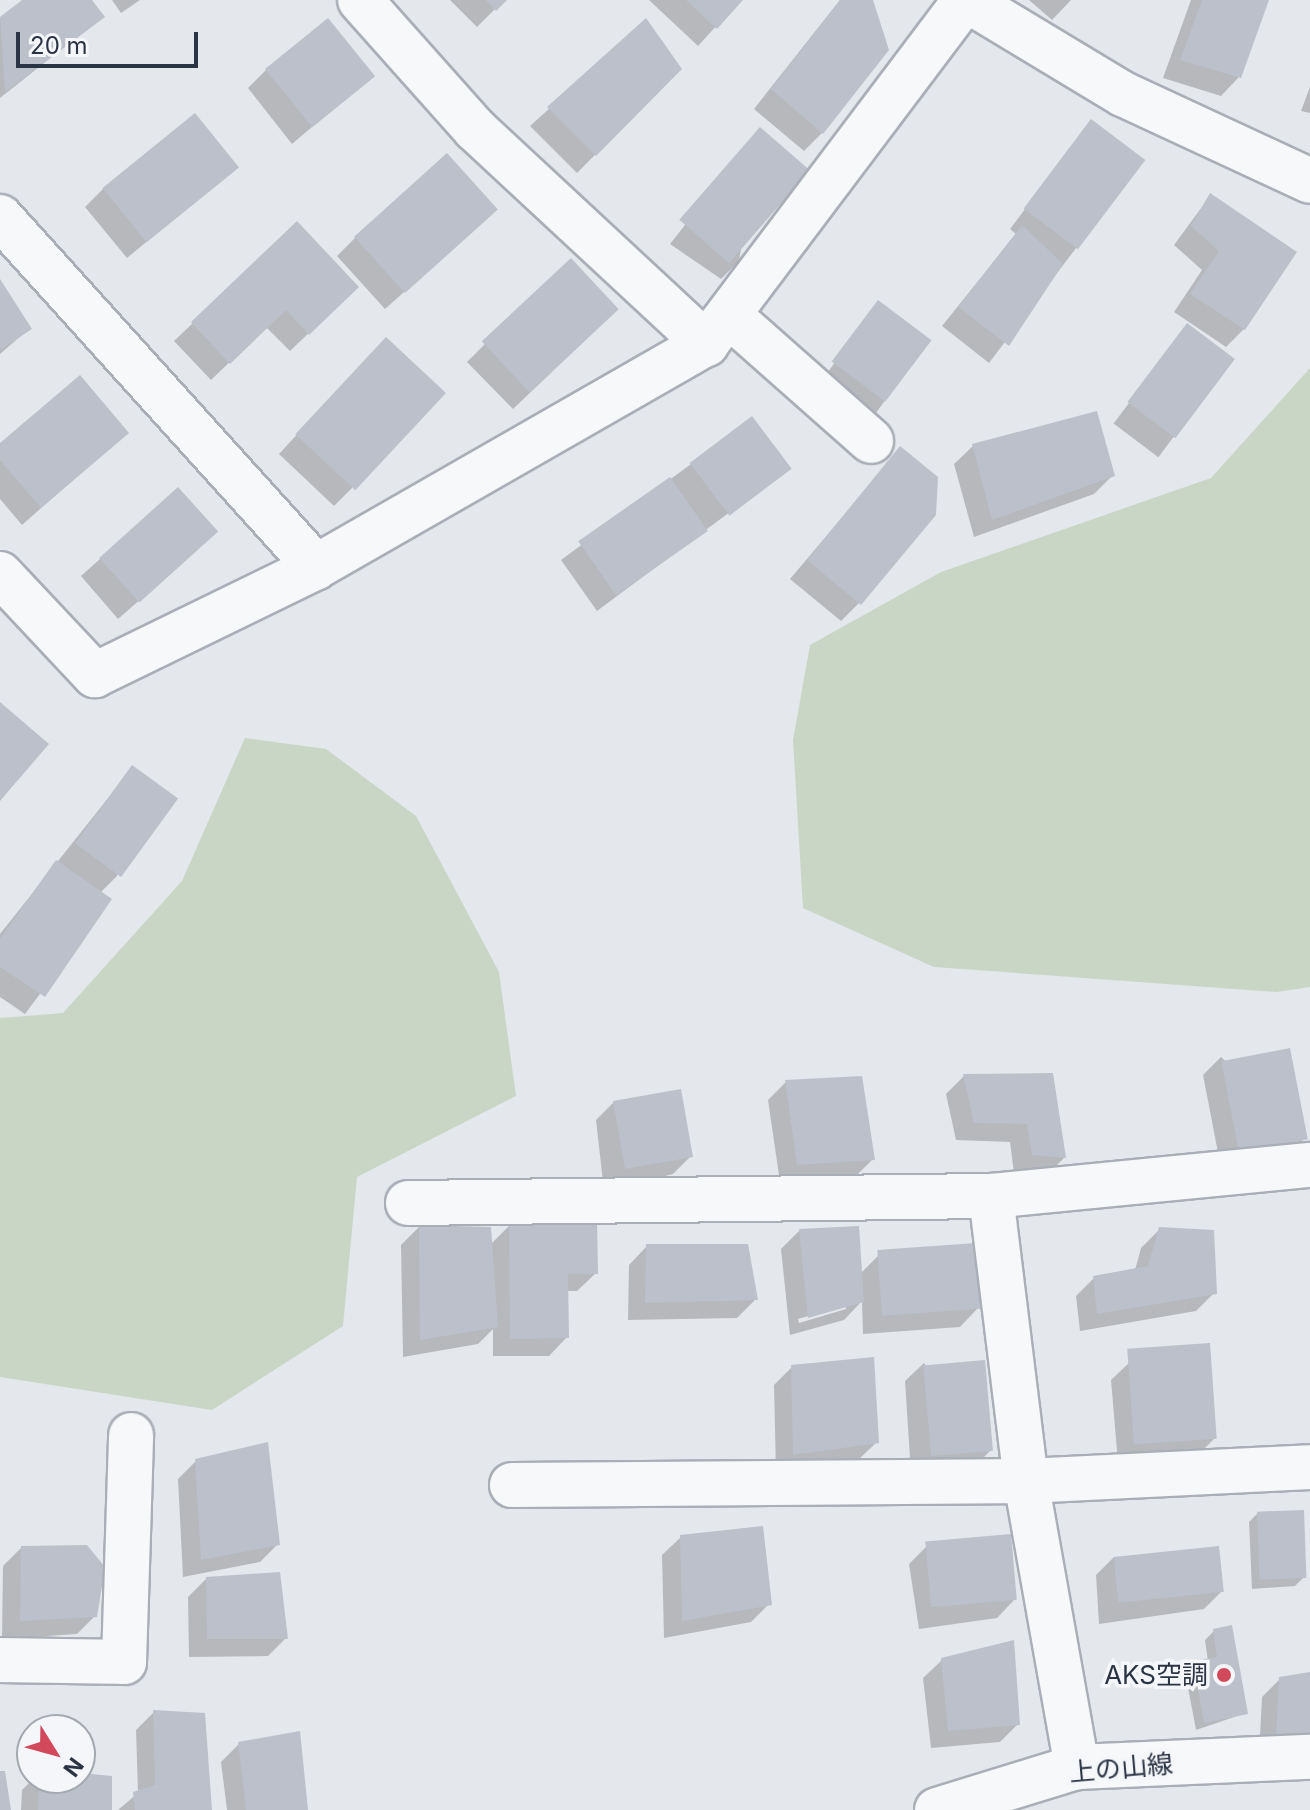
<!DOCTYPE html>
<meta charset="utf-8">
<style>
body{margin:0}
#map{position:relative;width:1310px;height:1810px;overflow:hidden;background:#e4e7ec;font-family:Inter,"Noto Sans JP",sans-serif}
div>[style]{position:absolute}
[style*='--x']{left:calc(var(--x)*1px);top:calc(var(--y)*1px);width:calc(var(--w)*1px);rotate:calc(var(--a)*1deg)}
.green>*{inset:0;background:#c9d6c5}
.shadow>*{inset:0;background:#0003;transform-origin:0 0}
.building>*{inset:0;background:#bbc0ca;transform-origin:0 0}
.roads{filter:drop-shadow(2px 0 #a9aeb7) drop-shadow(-2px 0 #a9aeb7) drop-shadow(0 2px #a9aeb7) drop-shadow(0 -2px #a9aeb7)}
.minor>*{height:44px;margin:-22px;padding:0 22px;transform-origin:22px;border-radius:22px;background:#f7f8fa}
.dots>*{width:22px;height:22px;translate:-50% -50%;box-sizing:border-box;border:4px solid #f4f6f9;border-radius:50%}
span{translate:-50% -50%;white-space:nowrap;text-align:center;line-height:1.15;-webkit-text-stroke:7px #f4f6f9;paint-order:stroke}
.poi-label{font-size:26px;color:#2b3445}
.right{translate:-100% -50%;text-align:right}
.street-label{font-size:26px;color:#2b3445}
.north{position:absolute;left:16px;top:1714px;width:80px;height:80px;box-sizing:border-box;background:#f4f6f9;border:2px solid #a4a8b1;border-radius:50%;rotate:127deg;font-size:22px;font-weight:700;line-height:32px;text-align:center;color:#2b3445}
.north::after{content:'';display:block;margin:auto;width:28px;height:36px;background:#d1495b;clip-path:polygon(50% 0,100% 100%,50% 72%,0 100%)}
.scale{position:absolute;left:16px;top:32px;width:182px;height:36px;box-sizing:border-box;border:4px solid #2b3445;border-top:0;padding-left:10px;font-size:24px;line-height:28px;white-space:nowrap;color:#2b3445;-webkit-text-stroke:6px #f4f6f9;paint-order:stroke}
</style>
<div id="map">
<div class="green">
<i style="clip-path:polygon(1310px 368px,1310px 987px,1277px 992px,934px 967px,803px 908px,793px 740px,810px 645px,941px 572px,1211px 478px)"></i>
<i style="clip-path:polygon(245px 738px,326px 749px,416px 816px,499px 972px,516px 1096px,357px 1177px,343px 1326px,212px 1410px,0 1377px,0 1018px,63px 1013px,182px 881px)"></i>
</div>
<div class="shadow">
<i style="clip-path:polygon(25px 0,90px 0,102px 17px,0 98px,0 19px)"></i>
<i style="clip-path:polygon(112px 0,140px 0,121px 13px)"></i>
<i style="clip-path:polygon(450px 0,504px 0,477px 27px)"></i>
<i style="clip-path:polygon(649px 0,740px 0,698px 46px)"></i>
<i style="clip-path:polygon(840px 0,870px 0,822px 133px,804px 151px,754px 109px)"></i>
<i style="clip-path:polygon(1029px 0,1071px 0,1052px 20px)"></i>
<i style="clip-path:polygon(1191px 0,1266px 0,1239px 77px,1221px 96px,1163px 78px)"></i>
<i style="clip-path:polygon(646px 21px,680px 69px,577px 173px,530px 126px)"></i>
<i style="clip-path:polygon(266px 70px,372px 76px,292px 144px,248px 88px)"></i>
<i style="clip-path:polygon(1310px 87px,1310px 113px,1301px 111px)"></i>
<i style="clip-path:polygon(1091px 122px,1142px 161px,989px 363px,942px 326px,1016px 234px,1010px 229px)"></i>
<i style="clip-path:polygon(760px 130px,739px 261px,721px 279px,670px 244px)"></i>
<i style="clip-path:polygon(236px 168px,127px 258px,85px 207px,103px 189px)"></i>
<i style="clip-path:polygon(1210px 196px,1244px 329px,1226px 347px,1174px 312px,1202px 270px,1174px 245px)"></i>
<i style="clip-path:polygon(297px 224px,338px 305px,290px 351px,266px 327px,211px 380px,174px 341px)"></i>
<i style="clip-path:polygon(477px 227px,385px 309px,337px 256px,355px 238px)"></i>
<i style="clip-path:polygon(0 283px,30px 328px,0 354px)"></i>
<i style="left:878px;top:303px;width:63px;height:100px;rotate:36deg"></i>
<i style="left:1187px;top:326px;width:56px;height:122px;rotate:37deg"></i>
<i style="clip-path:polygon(599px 327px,513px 409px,467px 362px,485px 344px)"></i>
<i style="clip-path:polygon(368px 358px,352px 488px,334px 506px,279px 454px)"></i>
<i style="clip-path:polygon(126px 433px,22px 525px,0 499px,0 445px)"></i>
<i style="clip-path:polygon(973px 446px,1113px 475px,1094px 494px,974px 537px,954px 464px)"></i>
<i style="clip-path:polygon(900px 449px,859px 603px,841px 621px,790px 579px)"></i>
<i style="clip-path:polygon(691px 464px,789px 468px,597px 611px,561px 560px)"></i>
<i style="clip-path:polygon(178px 489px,197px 550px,118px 619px,81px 576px)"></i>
<i style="clip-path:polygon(132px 768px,117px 876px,100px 893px,110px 900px,25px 1014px,0 997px,0 934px)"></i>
<i style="clip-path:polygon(1221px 1057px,1305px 1138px,1286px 1156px,1220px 1163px,1203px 1075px)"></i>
<i style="clip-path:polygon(1051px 1075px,1064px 1158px,1046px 1176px,1014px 1173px,1010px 1142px,956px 1140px,946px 1094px,964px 1076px)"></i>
<i style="clip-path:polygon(786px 1082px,873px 1159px,855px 1177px,780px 1182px,768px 1100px)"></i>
<i style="clip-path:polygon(614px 1102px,691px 1156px,673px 1174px,604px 1191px,596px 1120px)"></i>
<i style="clip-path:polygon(510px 1225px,596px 1273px,577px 1291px,566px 1291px,567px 1337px,549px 1356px,493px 1356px,493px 1329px,478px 1344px,403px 1357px,401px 1245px,419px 1227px,490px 1245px)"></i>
<i style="clip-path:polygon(1160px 1229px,1214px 1293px,1196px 1311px,1080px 1331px,1076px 1296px,1094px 1278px,1135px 1270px,1141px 1248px)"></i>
<i style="clip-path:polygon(evenodd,799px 1231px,860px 1274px,879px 1255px,978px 1308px,960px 1327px,863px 1334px,862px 1301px,844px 1320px,790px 1335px,781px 1249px,799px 1231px,846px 1305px,846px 1309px,799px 1323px,798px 1319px,846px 1305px)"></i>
<i style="clip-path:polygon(647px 1246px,755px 1300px,737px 1318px,628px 1320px,629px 1265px)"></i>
<i style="clip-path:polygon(1130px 1362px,1214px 1439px,1196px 1457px,1118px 1463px,1111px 1380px)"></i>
<i style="clip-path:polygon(924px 1363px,991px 1450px,973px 1468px,911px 1473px,905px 1381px)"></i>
<i style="clip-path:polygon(792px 1367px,877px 1442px,858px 1460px,776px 1472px,774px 1385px)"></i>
<i style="clip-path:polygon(196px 1461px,278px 1544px,260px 1562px,183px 1577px,178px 1479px)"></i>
<i style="clip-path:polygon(1258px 1513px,1304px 1577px,1295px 1586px,1252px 1589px,1249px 1522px)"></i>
<i style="clip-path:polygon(681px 1537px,769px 1604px,751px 1622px,664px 1638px,662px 1555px)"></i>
<i style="clip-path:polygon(927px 1546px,1015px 1599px,997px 1618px,919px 1629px,909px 1564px)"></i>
<i style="clip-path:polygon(21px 1548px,95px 1616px,77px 1634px,2px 1639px,3px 1566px)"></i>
<i style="clip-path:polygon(1114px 1557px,1222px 1591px,1204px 1609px,1099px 1624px,1096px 1575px)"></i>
<i style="clip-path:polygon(206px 1579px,286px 1638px,268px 1656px,189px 1657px,188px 1597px)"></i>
<i style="clip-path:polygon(1214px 1631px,1246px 1713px,1196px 1730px,1185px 1672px,1208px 1661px,1205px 1640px)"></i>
<i style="clip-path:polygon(942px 1660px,1018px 1724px,1000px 1742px,931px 1748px,923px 1678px)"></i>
<i style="clip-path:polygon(1310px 1674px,1310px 1748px,1259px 1754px,1262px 1697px,1280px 1679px)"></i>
<i style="clip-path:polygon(154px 1712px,210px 1810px,118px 1810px,138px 1793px,136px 1730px)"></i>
<i style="clip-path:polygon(239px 1744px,306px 1810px,227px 1810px,221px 1762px)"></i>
<i style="clip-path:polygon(34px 1778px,80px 1778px,110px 1810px,21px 1810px,22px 1790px)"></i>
</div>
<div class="building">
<i style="clip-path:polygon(22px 0,92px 0,105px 17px,5px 92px,0 17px)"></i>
<i style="clip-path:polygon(486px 0,507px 0,496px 11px)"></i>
<i style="clip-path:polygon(686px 0,743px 0,717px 29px)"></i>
<i style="clip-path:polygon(840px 0,873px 0,889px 50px,823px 134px,771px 89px)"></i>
<i style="clip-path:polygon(1202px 0,1269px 0,1241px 78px,1180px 60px)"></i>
<i style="left:328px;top:18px;width:75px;height:81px;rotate:51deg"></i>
<i style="clip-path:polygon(646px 18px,682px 69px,596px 156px,547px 107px)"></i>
<i style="left:195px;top:113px;width:70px;height:119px;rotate:51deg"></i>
<i style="left:1091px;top:119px;width:68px;height:112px;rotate:37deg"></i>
<i style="left:760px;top:127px;width:66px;height:123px;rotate:41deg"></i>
<i style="left:447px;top:153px;width:76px;height:125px;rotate:48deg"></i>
<i style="clip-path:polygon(1210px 193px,1297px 252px,1245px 330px,1190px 294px,1219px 251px,1191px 226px)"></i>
<i style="clip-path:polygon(297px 221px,359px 287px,309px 335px,286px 310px,230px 364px,191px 322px)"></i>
<i style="clip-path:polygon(1022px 225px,1063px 264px,1009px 346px,958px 307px)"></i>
<i style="left:571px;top:258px;width:70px;height:122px;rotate:47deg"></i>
<i style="clip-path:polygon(0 279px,32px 329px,0 350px)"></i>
<i style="left:878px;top:300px;width:67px;height:77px;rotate:37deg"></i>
<i style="left:1187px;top:323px;width:60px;height:99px;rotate:37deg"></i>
<i style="left:386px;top:337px;width:82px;height:133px;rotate:43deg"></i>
<i style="clip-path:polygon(80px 375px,129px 433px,41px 508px,0 460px,0 443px)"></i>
<i style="clip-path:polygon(1097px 411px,1115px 476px,992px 520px,972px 444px)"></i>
<i style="left:752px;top:416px;width:66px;height:78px;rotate:53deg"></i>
<i style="clip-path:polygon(900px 446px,938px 477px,936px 515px,861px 605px,807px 560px)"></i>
<i style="left:670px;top:477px;width:66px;height:112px;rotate:55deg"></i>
<i style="left:178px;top:487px;width:60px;height:106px;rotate:48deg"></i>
<i style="clip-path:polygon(0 702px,49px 744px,0 801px)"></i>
<i style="left:132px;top:765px;width:57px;height:97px;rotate:36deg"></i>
<i style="clip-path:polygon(56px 860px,112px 899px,45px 997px,0 967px,0 939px)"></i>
<i style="left:1290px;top:1048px;width:93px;height:70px;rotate:79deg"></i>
<i style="clip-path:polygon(1053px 1073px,1066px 1158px,1032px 1155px,1027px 1124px,974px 1123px,963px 1074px)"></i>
<i style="clip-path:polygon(862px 1076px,875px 1160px,797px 1165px,785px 1080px)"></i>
<i style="left:681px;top:1089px;width:69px;height:69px;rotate:80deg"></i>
<i style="clip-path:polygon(597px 1221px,598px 1274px,568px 1274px,569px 1338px,510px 1339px,509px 1223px)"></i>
<i style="clip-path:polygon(419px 1225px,491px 1227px,498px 1327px,420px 1340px)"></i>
<i style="clip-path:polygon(859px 1226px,864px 1302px,808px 1318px,799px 1229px)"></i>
<i style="clip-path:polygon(1159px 1227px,1214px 1230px,1217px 1294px,1097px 1314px,1093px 1276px,1148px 1266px)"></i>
<i style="left:976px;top:1243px;width:66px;height:99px;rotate:86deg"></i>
<i style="clip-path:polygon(646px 1244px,748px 1244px,758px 1300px,645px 1303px)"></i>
<i style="left:1210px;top:1343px;width:96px;height:83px;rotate:86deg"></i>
<i style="clip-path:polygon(874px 1357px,879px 1443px,793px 1455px,791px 1365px)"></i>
<i style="left:985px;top:1360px;width:91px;height:62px;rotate:85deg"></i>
<i style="clip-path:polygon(268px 1442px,280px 1545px,201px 1560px,195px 1459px)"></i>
<i style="left:1304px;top:1510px;width:68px;height:47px;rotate:88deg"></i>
<i style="clip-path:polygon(763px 1526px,772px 1605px,682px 1621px,680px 1535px)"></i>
<i style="left:1011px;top:1534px;width:66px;height:86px;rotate:85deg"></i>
<i style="clip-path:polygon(87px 1545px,105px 1567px,97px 1617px,20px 1621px,21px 1546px)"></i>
<i style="left:1219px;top:1546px;width:46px;height:106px;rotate:84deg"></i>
<i style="clip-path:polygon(280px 1572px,288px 1639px,207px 1639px,206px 1577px)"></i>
<i style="clip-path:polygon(1232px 1625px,1248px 1714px,1204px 1723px,1193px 1661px,1217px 1657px,1213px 1629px)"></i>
<i style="clip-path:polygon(1014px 1640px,1020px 1725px,948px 1731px,941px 1658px)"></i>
<i style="clip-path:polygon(1310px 1672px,1310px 1733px,1276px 1737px,1279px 1677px)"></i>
<i style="clip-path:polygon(153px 1710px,205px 1713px,212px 1810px,135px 1810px,133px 1792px,155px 1785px)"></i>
<i style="clip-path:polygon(300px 1731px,308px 1810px,246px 1810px,238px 1742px)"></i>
<i style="clip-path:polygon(0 1771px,5px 1771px,11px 1810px,0 1810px)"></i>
<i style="clip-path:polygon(80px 1773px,112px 1776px,112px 1810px,38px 1810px,39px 1778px)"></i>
</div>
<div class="roads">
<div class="minor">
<i style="--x:360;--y:0;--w:173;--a:48.3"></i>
<i style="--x:475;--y:129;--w:316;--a:42.9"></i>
<i style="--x:967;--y:0;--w:182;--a:31.1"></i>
<i style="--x:1123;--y:94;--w:206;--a:24.9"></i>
<i style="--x:0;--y:217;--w:472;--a:47.9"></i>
<i style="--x:731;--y:317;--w:187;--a:41.5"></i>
<i style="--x:0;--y:574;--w:139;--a:46.8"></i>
<i style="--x:95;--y:675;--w:246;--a:-26"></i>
<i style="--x:316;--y:567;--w:449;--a:-29.8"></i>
<i style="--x:706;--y:344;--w:431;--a:-53"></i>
<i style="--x:991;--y:1196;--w:287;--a:83"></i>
<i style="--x:1026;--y:1481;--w:291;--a:79.9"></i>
<i style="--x:408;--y:1203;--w:583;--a:-0.69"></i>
<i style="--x:991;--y:1196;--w:321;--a:-5.6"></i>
<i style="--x:512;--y:1485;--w:514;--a:-0.45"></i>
<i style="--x:1026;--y:1481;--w:284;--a:-2.8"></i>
<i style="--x:0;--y:1660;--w:124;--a:0.9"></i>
<i style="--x:124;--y:1662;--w:227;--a:-88.2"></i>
<i style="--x:937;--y:1810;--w:146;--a:-17.1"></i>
<i style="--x:1077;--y:1767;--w:233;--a:-2.5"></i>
</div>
</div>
<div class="dots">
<i style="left:1224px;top:1675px;background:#d1495b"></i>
</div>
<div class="poi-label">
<span class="right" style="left:1208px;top:1675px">AKS空調</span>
</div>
<div class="street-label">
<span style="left:1121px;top:1768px;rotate:-5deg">上の山線</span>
</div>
<div class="north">N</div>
<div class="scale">20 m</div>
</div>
